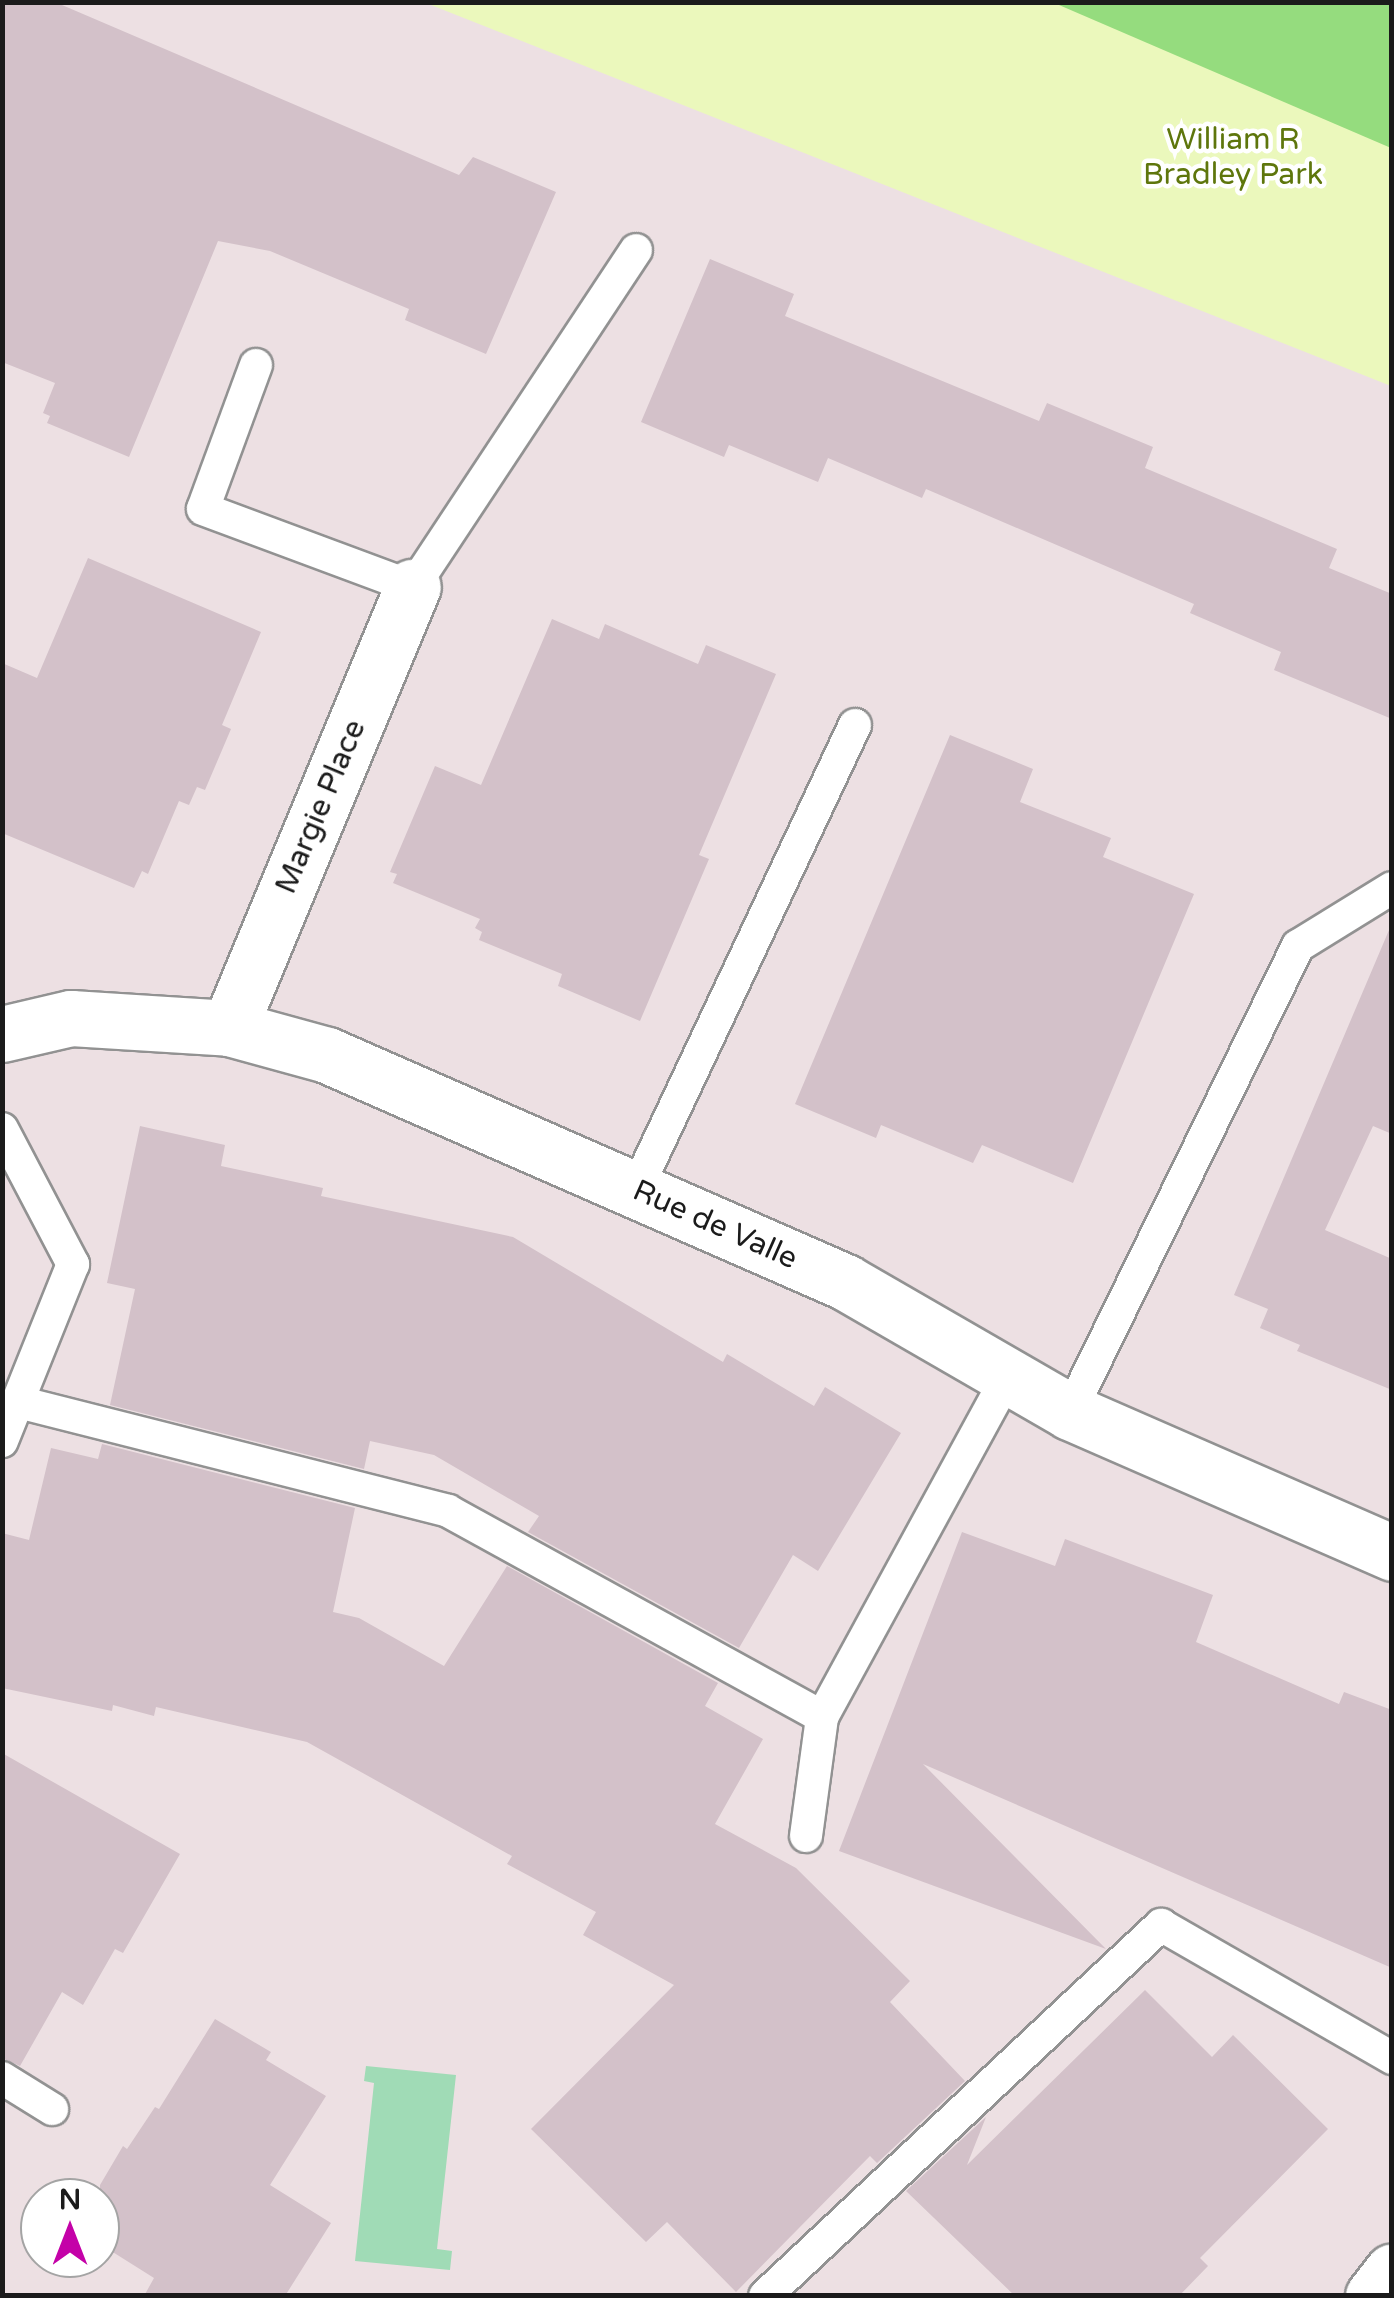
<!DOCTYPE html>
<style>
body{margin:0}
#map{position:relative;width:1394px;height:2298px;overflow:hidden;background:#ede0e3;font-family:"Varela Round",sans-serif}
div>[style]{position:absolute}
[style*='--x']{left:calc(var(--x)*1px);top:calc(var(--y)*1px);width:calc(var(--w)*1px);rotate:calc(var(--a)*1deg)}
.park>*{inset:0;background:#ebf8bc}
.pitch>*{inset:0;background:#95dc7e}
.water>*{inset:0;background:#a0dbb6}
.building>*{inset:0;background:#d3c1c9}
.roads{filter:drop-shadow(2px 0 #929292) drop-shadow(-2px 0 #929292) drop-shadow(0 2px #929292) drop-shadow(0 -2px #929292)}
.lane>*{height:32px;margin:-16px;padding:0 16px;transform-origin:16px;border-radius:16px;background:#fff}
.street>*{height:55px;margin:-27.5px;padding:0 27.5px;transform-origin:27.5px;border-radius:27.5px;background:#fff}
span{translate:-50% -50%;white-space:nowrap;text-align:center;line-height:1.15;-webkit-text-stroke:9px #fff;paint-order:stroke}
.park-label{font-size:30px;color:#5e760c}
.street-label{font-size:30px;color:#1b1b1b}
.frame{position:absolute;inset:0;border:5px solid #1b1b1b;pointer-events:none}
.north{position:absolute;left:20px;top:2178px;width:100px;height:100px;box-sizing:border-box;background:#fff;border:2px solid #a4a4a4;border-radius:50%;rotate:0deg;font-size:28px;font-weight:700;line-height:40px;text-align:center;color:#1b1b1b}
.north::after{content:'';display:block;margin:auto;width:35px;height:45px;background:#c402a8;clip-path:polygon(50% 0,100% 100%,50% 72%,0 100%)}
</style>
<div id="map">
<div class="park">
<i style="clip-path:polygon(426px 3px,1391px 3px,1391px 386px)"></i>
</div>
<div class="pitch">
<i style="clip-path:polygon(1060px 2px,1391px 3px,1391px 148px,1059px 5px)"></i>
</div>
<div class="water">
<i style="clip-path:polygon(366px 2066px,456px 2075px,437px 2249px,452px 2251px,450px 2270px,355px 2261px,374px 2083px,364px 2081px)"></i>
</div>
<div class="building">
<i style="clip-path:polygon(2px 2px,55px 2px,459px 175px,473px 157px,556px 192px,486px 354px,405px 320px,409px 309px,270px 251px,218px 241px,129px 457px,47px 423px,50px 416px,43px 413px,55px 383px,2px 362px)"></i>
<i style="clip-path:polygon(710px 259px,794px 294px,785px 316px,1039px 421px,1047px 403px,1153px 447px,1145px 468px,1337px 549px,1329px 568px,1392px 594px,1392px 719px,1274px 670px,1281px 652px,1190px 613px,1194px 604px,926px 489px,922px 498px,828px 458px,818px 482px,729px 445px,724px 457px,641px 422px)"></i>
<i style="clip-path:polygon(88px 558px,261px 632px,222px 725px,231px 729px,205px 790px,197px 787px,189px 805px,179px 801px,148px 874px,142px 871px,134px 888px,2px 833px,2px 663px,37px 678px)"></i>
<i style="clip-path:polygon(552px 619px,599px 639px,605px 624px,698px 664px,706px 645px,776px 674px,699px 855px,709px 859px,640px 1021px,558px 986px,562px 974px,479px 940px,482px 932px,475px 928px,480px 919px,393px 883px,397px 874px,390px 872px,435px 766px,481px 785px)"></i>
<i style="clip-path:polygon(950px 735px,1033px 769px,1020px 802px,1111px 838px,1103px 857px,1194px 894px,1073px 1183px,982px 1145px,973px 1163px,881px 1125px,876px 1138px,795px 1104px)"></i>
<i style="clip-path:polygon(1392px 923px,1392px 1134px,1373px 1126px,1325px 1230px,1392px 1259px,1392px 1390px,1297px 1351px,1300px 1345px,1260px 1328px,1268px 1309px,1234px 1295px)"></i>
<i style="clip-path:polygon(140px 1126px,225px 1145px,221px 1166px,323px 1188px,321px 1196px,513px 1237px,723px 1362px,727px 1354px,814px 1406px,825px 1387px,901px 1433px,818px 1571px,793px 1555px,739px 1648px,528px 1532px,539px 1516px,434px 1455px,370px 1441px,364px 1469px,110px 1405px,135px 1289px,107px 1283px)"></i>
<i style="clip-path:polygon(102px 1444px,355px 1508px,333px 1612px,359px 1618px,444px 1666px,507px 1566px,718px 1683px,705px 1706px,763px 1739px,715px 1824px,796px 1868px,910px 1981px,890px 2002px,965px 2081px,877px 2163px,870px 2156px,736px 2292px,667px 2222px,646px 2242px,531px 2129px,674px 1985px,583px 1935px,596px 1912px,507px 1864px,512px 1856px,307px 1742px,156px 1707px,154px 1716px,113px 1705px,112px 1711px,2px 1688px,2px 1533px,29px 1540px,51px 1448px,98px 1459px)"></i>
<i style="clip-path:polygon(962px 1532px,1055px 1566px,1065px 1539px,1213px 1595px,1196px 1642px,1339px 1704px,1344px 1692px,1392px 1710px,1392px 1968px,923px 1764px,1106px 1949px,839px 1851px)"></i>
<i style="clip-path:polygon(2px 1753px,180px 1854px,123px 1953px,115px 1949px,83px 2005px,62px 1992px,20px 2066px,2px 2058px)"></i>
<i style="clip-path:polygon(1145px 1990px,1212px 2057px,1233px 2035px,1328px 2129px,1200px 2258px,1208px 2266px,1179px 2296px,1015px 2296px,906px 2191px,986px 2117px,967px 2165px)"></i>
<i style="clip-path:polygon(215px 2019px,271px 2052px,266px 2060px,326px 2096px,270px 2185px,331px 2223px,285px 2296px,144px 2296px,154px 2278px,100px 2244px,100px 2185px,123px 2146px,127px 2149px,155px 2107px,159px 2109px)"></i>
</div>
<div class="roads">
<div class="lane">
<i style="--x:256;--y:365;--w:153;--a:110.2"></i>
<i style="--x:203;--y:509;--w:224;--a:20.4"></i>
<i style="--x:413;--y:587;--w:404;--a:-56.5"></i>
<i style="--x:2;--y:1129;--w:153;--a:62.3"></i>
<i style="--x:73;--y:1264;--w:191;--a:111.9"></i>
<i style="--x:636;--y:1190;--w:514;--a:-64.78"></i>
<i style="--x:18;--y:1402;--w:444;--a:14.2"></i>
<i style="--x:448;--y:1511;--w:427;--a:28.8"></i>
<i style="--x:822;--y:1717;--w:388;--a:-61.4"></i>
<i style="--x:1070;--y:1412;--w:519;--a:-63.93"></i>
<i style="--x:1298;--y:946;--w:110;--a:-31.7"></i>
<i style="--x:806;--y:1836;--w:120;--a:-82.3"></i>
<i style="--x:2;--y:2078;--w:59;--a:31.8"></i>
<i style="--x:765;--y:2296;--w:543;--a:-43.13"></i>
<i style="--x:1161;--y:1925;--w:267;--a:29.9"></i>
</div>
<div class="street">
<i style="--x:229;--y:1028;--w:478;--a:-67.4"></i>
<i style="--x:2;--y:1034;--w:71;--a:-13.1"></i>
<i style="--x:71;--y:1018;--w:158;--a:3.6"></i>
<i style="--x:229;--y:1028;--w:102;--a:15.4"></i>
<i style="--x:327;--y:1055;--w:566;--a:23.66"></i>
<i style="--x:845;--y:1282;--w:260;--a:30"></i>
<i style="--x:1070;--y:1412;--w:352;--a:23.6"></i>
<i style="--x:1373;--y:2296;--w:31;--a:-52"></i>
</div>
</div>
<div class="park-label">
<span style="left:1233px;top:157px">William R<br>Bradley Park</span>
</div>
<div class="street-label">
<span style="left:321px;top:807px;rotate:-67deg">Margie Place</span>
<span style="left:715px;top:1225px;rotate:24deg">Rue de Valle</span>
</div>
<div class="frame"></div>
<div class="north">N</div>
</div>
